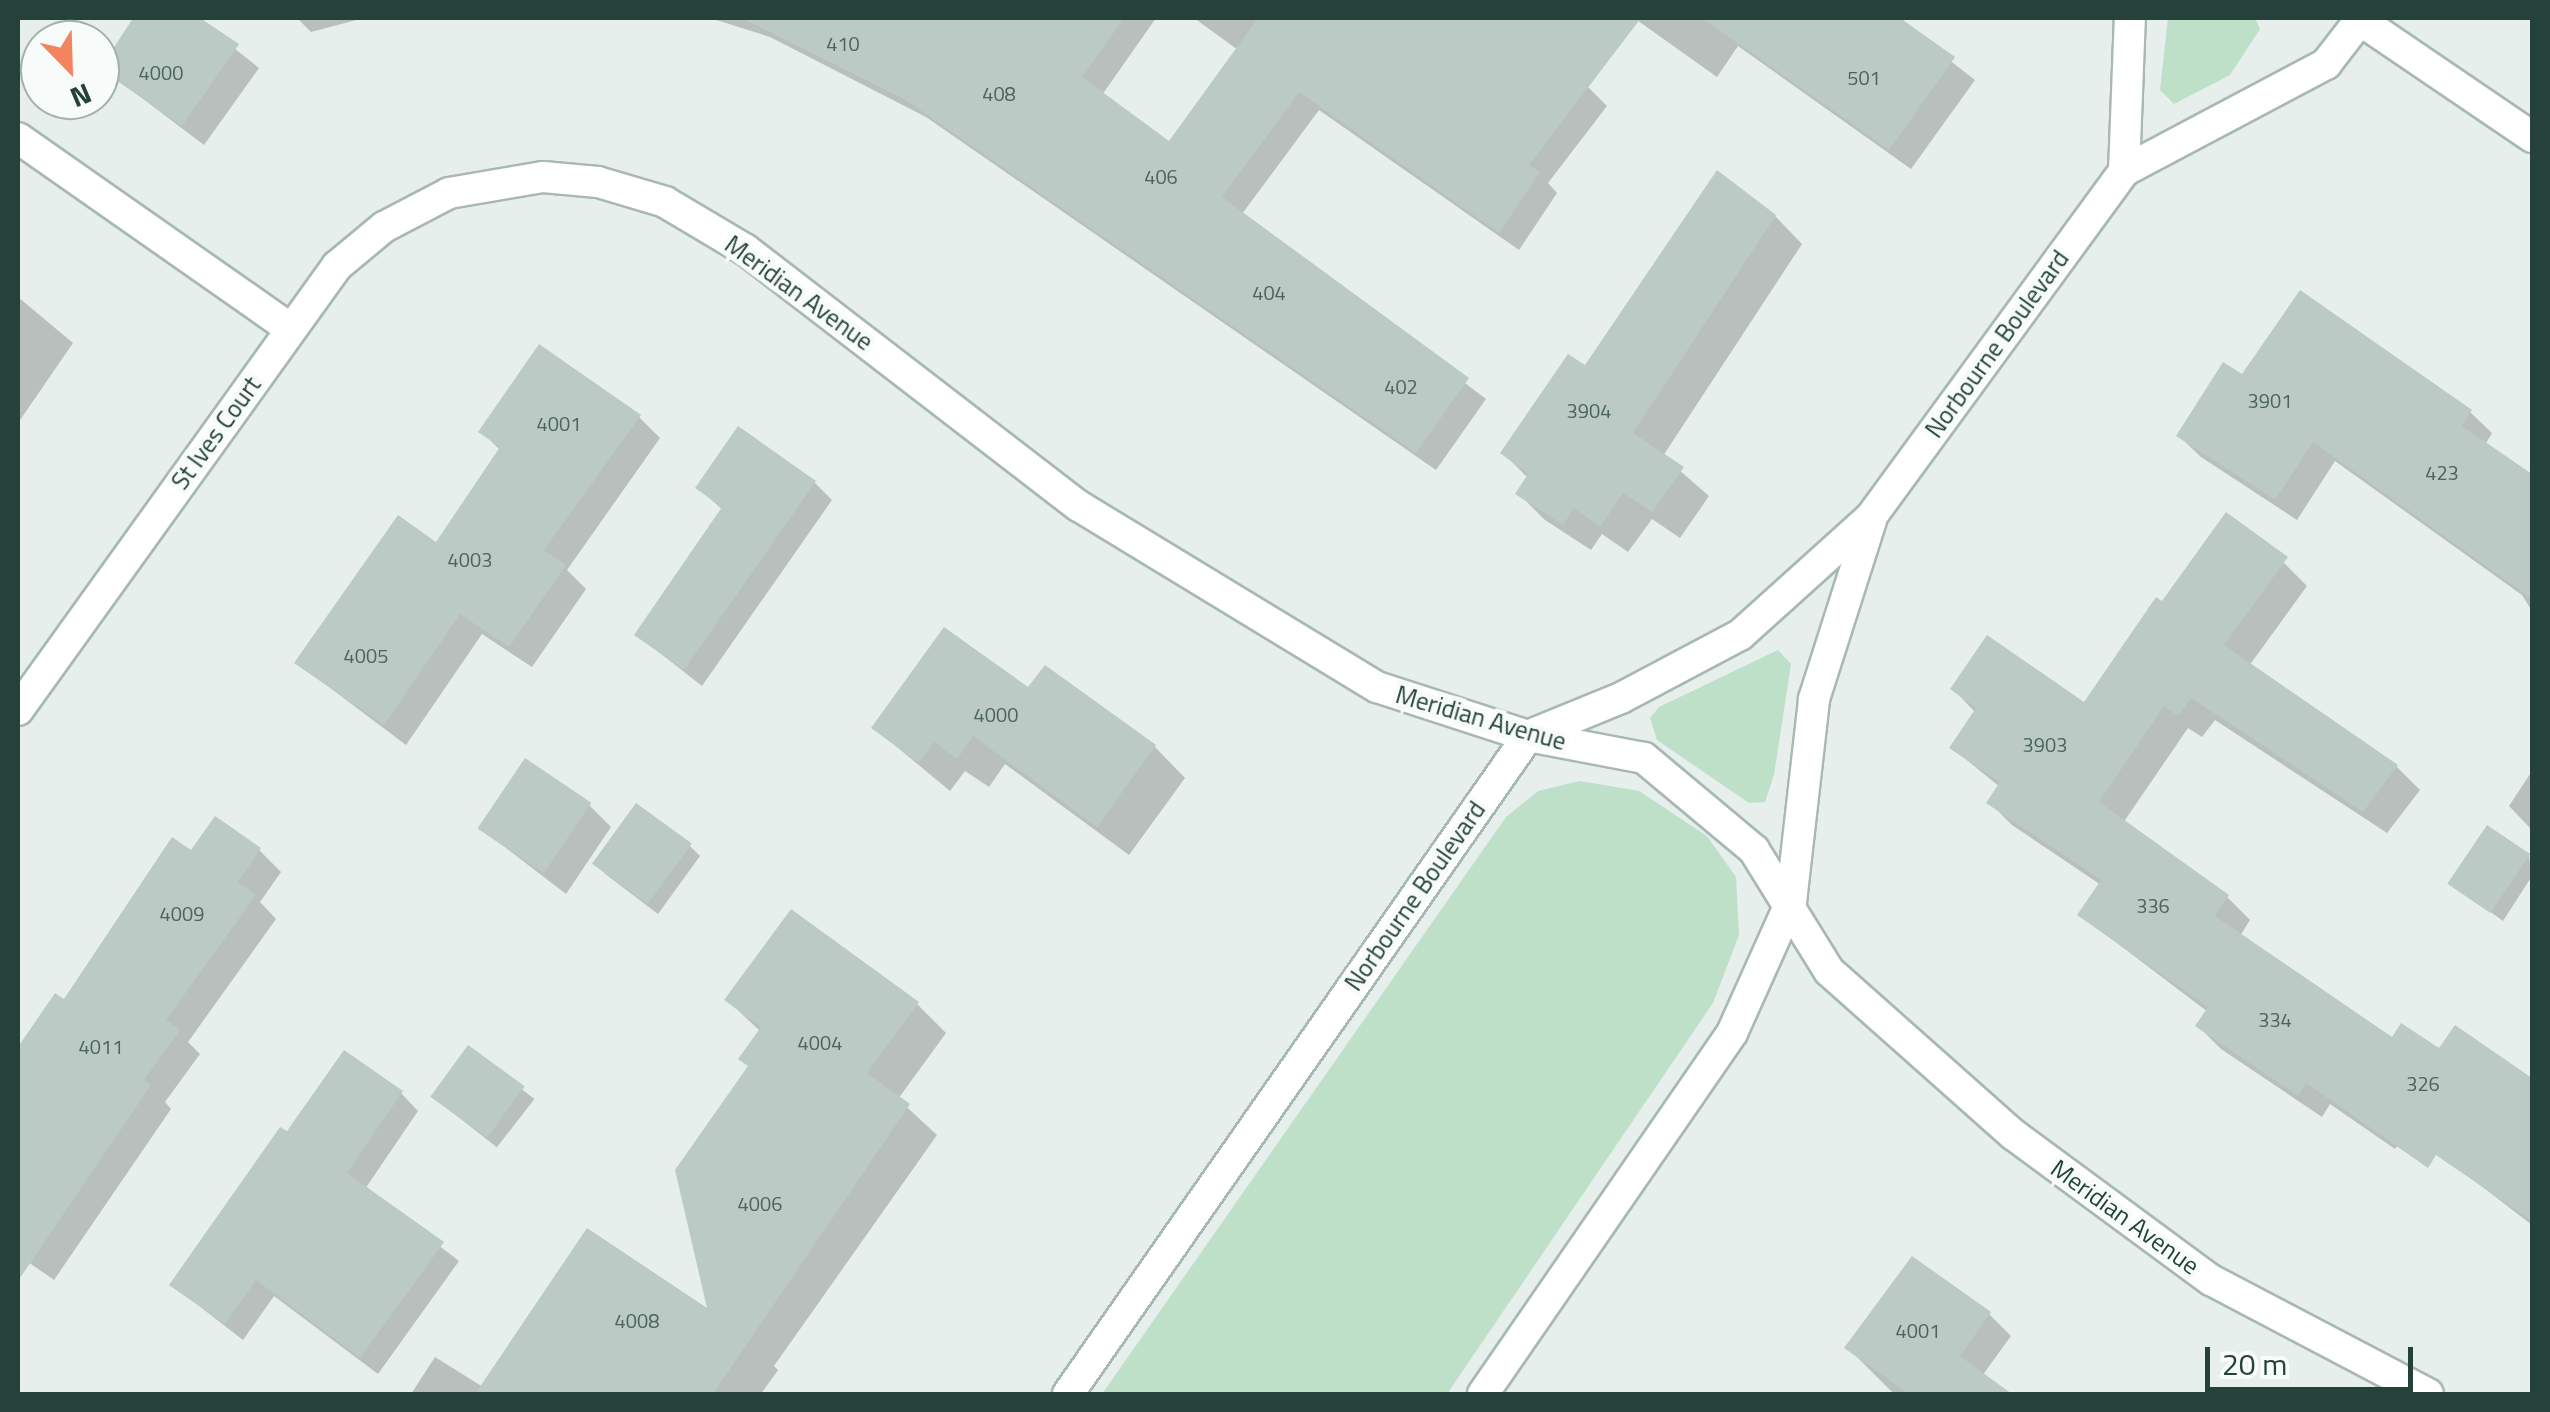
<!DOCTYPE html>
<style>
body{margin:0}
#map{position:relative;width:2550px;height:1412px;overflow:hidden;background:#e6efeb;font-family:"Titillium Web",sans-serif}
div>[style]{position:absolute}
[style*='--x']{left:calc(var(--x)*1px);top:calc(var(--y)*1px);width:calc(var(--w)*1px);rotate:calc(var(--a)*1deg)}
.green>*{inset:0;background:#bfe0c8}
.shadow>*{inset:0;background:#0003;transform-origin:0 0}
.building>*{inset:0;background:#bbcac4;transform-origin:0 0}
.roads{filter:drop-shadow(2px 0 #a8b8b2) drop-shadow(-2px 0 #a8b8b2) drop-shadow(0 2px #a8b8b2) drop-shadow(0 -2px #a8b8b2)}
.street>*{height:30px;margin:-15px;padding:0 15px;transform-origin:15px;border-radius:15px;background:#fff}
.secondary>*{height:30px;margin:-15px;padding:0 15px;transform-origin:15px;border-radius:15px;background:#fff}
span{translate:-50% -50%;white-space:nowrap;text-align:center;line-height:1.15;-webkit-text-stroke:9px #f7fbf9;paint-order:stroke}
.number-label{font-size:20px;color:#4a645c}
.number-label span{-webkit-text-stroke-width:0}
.street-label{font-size:25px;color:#24423a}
.frame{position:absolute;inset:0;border:20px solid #24423a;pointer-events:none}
.north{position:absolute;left:20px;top:20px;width:100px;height:100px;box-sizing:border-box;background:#f7fbf9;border:2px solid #a3b1ad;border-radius:50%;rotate:157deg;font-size:28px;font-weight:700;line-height:40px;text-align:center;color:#24423a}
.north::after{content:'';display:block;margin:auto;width:35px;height:45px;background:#f4845f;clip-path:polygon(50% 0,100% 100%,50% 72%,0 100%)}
.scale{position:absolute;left:2205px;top:1347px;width:208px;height:45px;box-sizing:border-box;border:5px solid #24423a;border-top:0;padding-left:12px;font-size:30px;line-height:35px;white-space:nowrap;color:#24423a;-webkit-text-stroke:8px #f7fbf9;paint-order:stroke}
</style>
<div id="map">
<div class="green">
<i style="clip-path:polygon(2168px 18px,2255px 18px,2260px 29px,2230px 75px,2174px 104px,2160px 90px)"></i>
<i style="clip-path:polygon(1778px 650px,1791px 664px,1774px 775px,1765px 802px,1749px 803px,1657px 740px,1650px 718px,1659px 707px)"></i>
<i style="clip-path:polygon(1580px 781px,1639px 791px,1707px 836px,1736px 877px,1739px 935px,1713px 1003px,1447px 1394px,1102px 1394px,1506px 817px,1538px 791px)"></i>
</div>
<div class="shadow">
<i style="clip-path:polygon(136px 18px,196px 18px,259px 68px,204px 145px,101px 67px)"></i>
<i style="clip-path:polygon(297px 18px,364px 18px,311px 32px)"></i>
<i style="clip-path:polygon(710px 18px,1156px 18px,1102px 95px,1170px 144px,1238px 50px,1194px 18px,1475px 18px,1588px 87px,1607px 106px,1548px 183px,1557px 193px,1519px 250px,1319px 110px,1242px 214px,1486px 399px,1436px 470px,926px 117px,770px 37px)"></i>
<i style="clip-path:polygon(1634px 18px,1895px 18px,1975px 80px,1911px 169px,1738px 46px,1717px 77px)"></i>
<i style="clip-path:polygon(1775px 216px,1802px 244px,1663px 456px,1709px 496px,1680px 538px,1652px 519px,1628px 552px,1602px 534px,1591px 550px,1545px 520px,1518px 493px,1528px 478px,1503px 453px,1585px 368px)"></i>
<i style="clip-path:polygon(18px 297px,73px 343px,18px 423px)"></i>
<i style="clip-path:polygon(2242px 377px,2470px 412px,2492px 433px,2485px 445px,2532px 477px,2532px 611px,2522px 595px,2335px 461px,2297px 520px,2201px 457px,2179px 436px)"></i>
<i style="clip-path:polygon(639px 417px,660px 438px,567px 570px,586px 589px,532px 667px,482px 634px,406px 745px,297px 663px,437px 545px,501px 451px,481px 431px)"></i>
<i style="clip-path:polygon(814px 482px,832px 500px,702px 686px,637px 635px,723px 510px,698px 488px)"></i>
<i style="clip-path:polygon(2284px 563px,2307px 586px,2249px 666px,2397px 767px,2420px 790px,2387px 833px,2215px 720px,2202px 737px,2188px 728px,2123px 823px,2227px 897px,2250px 920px,2240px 936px,2442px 1081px,2395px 1149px,2330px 1104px,2322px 1117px,2221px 1049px,2198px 1026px,2208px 1012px,2080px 915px,2101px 885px,2012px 825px,1989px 802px,2000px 787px,1952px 748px,1976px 713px,1953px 689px,2085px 705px,2163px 605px)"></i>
<i style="clip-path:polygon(1045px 669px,1155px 747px,1185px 778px,1129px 855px,1005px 764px,989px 787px,965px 771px,950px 791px,874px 728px,1029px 691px)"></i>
<i style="clip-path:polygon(2532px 771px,2532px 830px,2509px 806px)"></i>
<i style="clip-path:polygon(589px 805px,611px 827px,566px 894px,480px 828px)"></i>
<i style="clip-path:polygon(690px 846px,700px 856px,658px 914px,604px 873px)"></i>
<i style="clip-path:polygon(259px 850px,281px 872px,260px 902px,276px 919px,188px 1042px,200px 1054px,165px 1102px,171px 1109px,54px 1280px,18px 1255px,18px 1094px,65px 1002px,192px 854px)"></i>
<i style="clip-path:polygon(2529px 856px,2532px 876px,2503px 921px,2451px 883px)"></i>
<i style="clip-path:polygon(727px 1000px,917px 1004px,946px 1033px,898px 1099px,937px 1135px,774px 1366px,778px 1370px,761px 1394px,411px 1394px,435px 1357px,483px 1387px,711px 1314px,761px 1032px)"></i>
<i style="left:469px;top:1048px;width:83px;height:61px;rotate:38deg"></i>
<i style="clip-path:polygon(2525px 1075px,2532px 1079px,2532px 1225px,2454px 1165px)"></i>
<i style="clip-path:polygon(401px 1093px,418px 1111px,365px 1189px,459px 1261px,378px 1374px,274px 1296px,243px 1340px,172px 1285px,287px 1134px)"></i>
<i style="clip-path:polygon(1989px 1314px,2011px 1336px,1982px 1376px,2008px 1394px,1894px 1394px,1848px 1348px)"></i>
</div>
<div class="building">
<i style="clip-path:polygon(133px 18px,200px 18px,239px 44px,182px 126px,100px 69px)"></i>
<i style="clip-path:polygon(742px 18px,1124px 18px,1082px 77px,1169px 141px,1258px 18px,1641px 18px,1529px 165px,1540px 172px,1499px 233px,1299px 92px,1222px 197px,1469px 378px,1416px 453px,904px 99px)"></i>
<i style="clip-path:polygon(1702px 18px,1900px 18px,1955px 57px,1889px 150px)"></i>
<i style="clip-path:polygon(1717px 170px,1776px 215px,1633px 433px,1684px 467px,1652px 512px,1623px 493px,1600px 527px,1574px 508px,1563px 525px,1515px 494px,1528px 474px,1500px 453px,1568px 354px,1585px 365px)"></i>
<i style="clip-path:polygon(2300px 290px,2472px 410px,2462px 426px,2532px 474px,2532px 599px,2313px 442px,2275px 500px,2176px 436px,2223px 362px,2242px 374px)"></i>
<i style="clip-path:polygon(539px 344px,641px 415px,544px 550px,566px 565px,509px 647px,460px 614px,384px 725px,294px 663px,398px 515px,436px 542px,500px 447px,478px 432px)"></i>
<i style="clip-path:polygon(738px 426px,816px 481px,684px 670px,634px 635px,722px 507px,695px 488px)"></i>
<i style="clip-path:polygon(2226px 512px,2288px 557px,2224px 645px,2398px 765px,2363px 812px,2191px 698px,2178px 716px,2164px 706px,2099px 802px,2229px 895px,2215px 916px,2392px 1037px,2401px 1023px,2439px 1048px,2455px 1025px,2532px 1078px,2532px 1221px,2436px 1155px,2428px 1168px,2306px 1083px,2298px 1096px,2195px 1026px,2208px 1007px,2077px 915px,2101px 880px,1986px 803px,2000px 782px,1949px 748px,1976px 708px,1950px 689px,1987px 635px,2084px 702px,2156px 597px,2162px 601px)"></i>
<i style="clip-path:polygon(944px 627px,1028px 687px,1045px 665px,1156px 745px,1097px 827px,973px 736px,957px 759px,934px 742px,919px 763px,871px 728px)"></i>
<i style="left:525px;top:758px;width:80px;height:85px;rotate:34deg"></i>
<i style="left:636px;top:803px;width:69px;height:75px;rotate:36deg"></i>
<i style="clip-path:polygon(215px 816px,261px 848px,238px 882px,256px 895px,166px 1020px,180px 1030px,144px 1080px,151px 1085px,18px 1281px,18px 1047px,55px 993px,64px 999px,172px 837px,191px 850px)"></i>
<i style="left:2487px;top:825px;width:52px;height:71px;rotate:34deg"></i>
<i style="clip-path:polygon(791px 909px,919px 1002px,867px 1073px,910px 1104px,713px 1394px,475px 1394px,587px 1228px,707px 1308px,675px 1170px,748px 1066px,738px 1059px,761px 1027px,724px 1000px)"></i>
<i style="left:468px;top:1045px;width:70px;height:64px;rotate:36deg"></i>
<i style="clip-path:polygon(344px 1050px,403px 1091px,347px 1173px,444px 1242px,360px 1358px,256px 1280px,225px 1324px,169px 1285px,280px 1127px,287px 1131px)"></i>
<i style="clip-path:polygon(1912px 1256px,1991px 1312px,1960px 1356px,2012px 1394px,1909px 1394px,1844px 1348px)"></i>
</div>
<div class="roads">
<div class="street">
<i style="--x:18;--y:138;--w:333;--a:35"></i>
<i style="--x:2124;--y:171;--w:153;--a:-87.8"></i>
<i style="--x:18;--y:710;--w:547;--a:-54.3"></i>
<i style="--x:337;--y:266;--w:61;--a:-39.7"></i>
<i style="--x:384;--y:227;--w:73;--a:-27.6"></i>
<i style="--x:449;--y:193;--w:95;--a:-9.7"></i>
<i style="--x:543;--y:177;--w:55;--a:5.2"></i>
<i style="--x:598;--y:182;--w:70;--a:16.6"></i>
<i style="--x:665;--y:202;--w:94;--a:30.7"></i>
<i style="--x:746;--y:250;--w:420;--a:37.6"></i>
<i style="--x:1079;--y:506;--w:349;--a:31.3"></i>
<i style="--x:1377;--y:687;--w:159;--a:18"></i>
<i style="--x:1528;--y:736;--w:118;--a:10.7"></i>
<i style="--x:1644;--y:758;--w:143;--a:39.9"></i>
<i style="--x:1754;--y:850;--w:142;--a:58.2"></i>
<i style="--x:1829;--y:971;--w:247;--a:41.6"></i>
<i style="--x:2014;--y:1135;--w:245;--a:36.4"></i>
<i style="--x:2211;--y:1280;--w:245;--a:27.7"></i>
<i style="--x:1068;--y:1394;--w:803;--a:-55.04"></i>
<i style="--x:1528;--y:736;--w:100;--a:-22.2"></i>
<i style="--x:1621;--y:698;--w:135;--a:-27.9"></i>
<i style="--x:1740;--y:635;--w:176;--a:-42"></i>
<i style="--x:1871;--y:517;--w:429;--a:-53.8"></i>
<i style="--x:2124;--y:171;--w:229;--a:-27.9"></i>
<i style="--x:2326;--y:64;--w:56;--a:-52.3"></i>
<i style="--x:1483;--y:1394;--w:439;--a:-55.4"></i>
<i style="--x:1732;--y:1033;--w:144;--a:-65.8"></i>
<i style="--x:1791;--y:902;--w:204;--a:-83.5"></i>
<i style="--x:1814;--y:699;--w:188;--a:-72.3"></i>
</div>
<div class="secondary">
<i style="--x:2357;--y:18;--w:212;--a:34.2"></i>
</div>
</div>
<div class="number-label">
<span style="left:843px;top:43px">410</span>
<span style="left:161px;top:72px">4000</span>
<span style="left:1864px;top:77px">501</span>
<span style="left:999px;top:93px">408</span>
<span style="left:1161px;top:176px">406</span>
<span style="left:1269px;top:292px">404</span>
<span style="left:1401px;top:386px">402</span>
<span style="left:2270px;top:400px">3901</span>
<span style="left:1589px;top:410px">3904</span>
<span style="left:559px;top:423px">4001</span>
<span style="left:2442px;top:472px">423</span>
<span style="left:470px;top:559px">4003</span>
<span style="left:366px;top:655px">4005</span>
<span style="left:996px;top:714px">4000</span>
<span style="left:2045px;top:744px">3903</span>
<span style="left:2153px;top:905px">336</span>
<span style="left:182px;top:913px">4009</span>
<span style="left:2275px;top:1019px">334</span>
<span style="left:820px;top:1042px">4004</span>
<span style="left:101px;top:1046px">4011</span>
<span style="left:2423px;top:1083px">326</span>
<span style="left:760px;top:1203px">4006</span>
<span style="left:637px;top:1320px">4008</span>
<span style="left:1918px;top:1330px">4001</span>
</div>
<div class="street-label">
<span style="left:799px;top:293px;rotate:36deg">Meridian Avenue</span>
<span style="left:1997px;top:344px;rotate:-54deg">Norbourne Boulevard</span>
<span style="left:216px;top:433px;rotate:-54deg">St Ives Court</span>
<span style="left:1481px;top:718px;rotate:16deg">Meridian Avenue</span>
<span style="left:1415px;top:896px;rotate:-55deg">Norbourne Boulevard</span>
<span style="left:2125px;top:1217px;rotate:36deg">Meridian Avenue</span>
</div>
<div class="frame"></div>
<div class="north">N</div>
<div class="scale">20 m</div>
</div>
